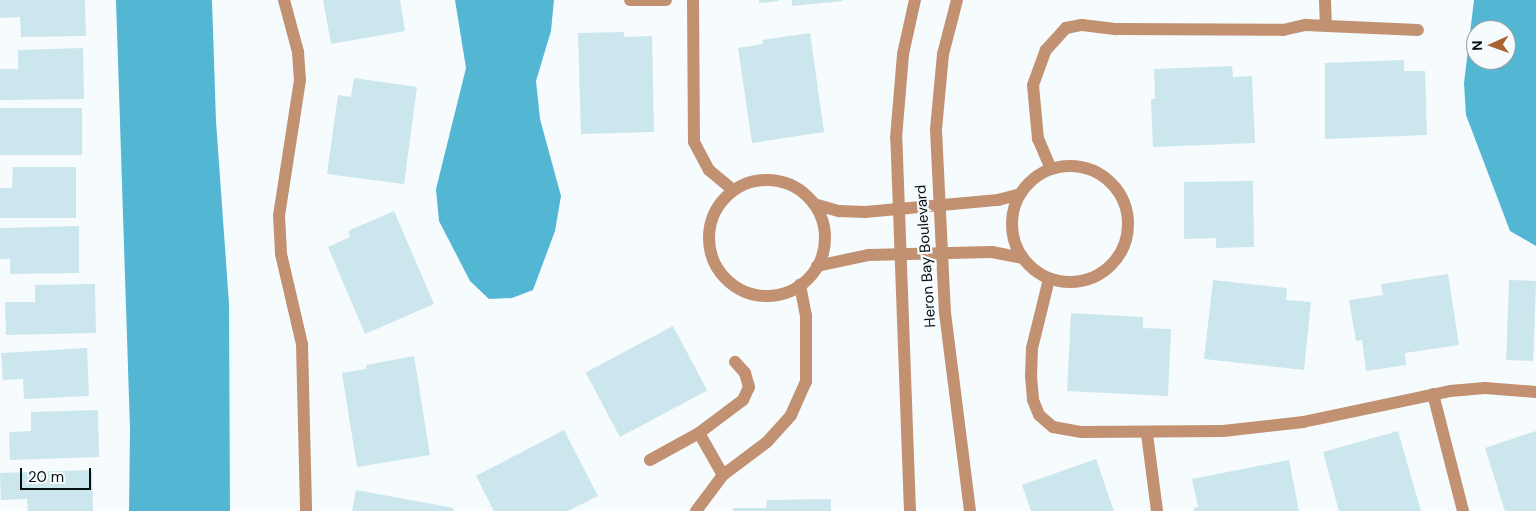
<!DOCTYPE html>
<style>
body{margin:0}
#map{position:relative;width:1536px;height:511px;overflow:hidden;background:#f6fbfd;font-family:"DM Sans",sans-serif}
div>[style]{position:absolute}
[style*='--x']{left:calc(var(--x)*1px);top:calc(var(--y)*1px);width:calc(var(--w)*1px);rotate:calc(var(--a)*1deg)}
.water>*{inset:0;background:#53b7d4}
.building>*{inset:0;background:#cce6ee;transform-origin:0 0}
.minor>*{height:12px;margin:-6px;padding:0 6px;transform-origin:6px;border-radius:6px;background:#c19172}
.minor>.ring{margin:-6px;padding:0;box-sizing:content-box;background:none;border:12px solid #c19172;border-radius:50%}
.tertiary>*{height:12px;margin:-6px;padding:0 6px;transform-origin:6px;border-radius:6px;background:#c19172}
span{translate:-50% -50%;white-space:nowrap;text-align:center;line-height:1.15;-webkit-text-stroke:4.5px #f6fbfd;paint-order:stroke}
.street-label{font-size:15px;color:#081214}
.north{position:absolute;left:1466px;top:20px;width:50px;height:50px;box-sizing:border-box;background:#f6fbfd;border:1px solid #979ea0;border-radius:50%;rotate:268deg;font-size:14px;font-weight:700;line-height:20px;text-align:center;color:#081214}
.north::after{content:'';display:block;margin:auto;width:18px;height:22px;background:#a86533;clip-path:polygon(50% 0,100% 100%,50% 72%,0 100%)}
.scale{position:absolute;left:20px;top:468px;width:71px;height:22px;box-sizing:border-box;border:2px solid #081214;border-top:0;padding-left:6px;font-size:15px;line-height:18px;white-space:nowrap;color:#081214;-webkit-text-stroke:4px #f6fbfd;paint-order:stroke}
</style>
<div id="map">
<div class="water">
<i style="clip-path:polygon(116px 0,212px 0,216px 121px,229px 304px,230px 511px,129px 511px,130px 429px)"></i>
<i style="clip-path:polygon(455px 0,554px 0,551px 31px,536px 81px,540px 119px,561px 196px,555px 231px,533px 290px,512px 298px,489px 299px,470px 281px,439px 221px,436px 189px,466px 68px)"></i>
<i style="clip-path:polygon(evenodd,1474px 0,1536px 0,1536px 246px,1510px 231px,1466px 115px,1464px 83px,1474px 0,1476px 30px,1506px 30px,1506px 60px,1476px 60px,1476px 30px)"></i>
</div>
<div class="building">
<i style="clip-path:polygon(0 0,85px 0,86px 36px,21px 37px,20px 17px,0 18px)"></i>
<i style="clip-path:polygon(323px 0,400px 0,405px 31px,331px 44px)"></i>
<i style="clip-path:polygon(759px 0,779px 0,779px 1px,759px 3px)"></i>
<i style="clip-path:polygon(792px 0,843px 0,843px 1px,792px 6px)"></i>
<i style="clip-path:polygon(624px 32px,624px 37px,652px 36px,654px 132px,581px 134px,578px 33px)"></i>
<i style="clip-path:polygon(810px 33px,824px 132px,752px 143px,738px 48px,763px 44px,762px 40px)"></i>
<i style="clip-path:polygon(83px 48px,84px 99px,0 100px,0 69px,18px 69px,18px 50px)"></i>
<i style="clip-path:polygon(1404px 60px,1404px 71px,1425px 71px,1427px 135px,1325px 139px,1325px 63px)"></i>
<i style="clip-path:polygon(1232px 66px,1233px 77px,1252px 76px,1255px 143px,1153px 147px,1151px 99px,1155px 99px,1154px 69px)"></i>
<i style="clip-path:polygon(354px 78px,417px 87px,404px 184px,327px 174px,338px 95px,351px 97px)"></i>
<i style="left:82px;top:108px;width:47px;height:82px;rotate:90deg"></i>
<i style="clip-path:polygon(13px 167px,76px 167px,76px 218px,0 218px,0 188px,12px 188px)"></i>
<i style="clip-path:polygon(1253px 181px,1254px 247px,1216px 248px,1216px 238px,1184px 239px,1184px 182px)"></i>
<i style="clip-path:polygon(394px 211px,434px 304px,365px 334px,328px 247px,350px 237px,348px 231px)"></i>
<i style="clip-path:polygon(79px 226px,79px 273px,10px 274px,10px 259px,0 259px,0 228px)"></i>
<i style="clip-path:polygon(1448px 274px,1459px 345px,1405px 353px,1406px 365px,1366px 371px,1362px 340px,1356px 341px,1349px 300px,1383px 295px,1381px 284px)"></i>
<i style="clip-path:polygon(1213px 280px,1287px 288px,1286px 300px,1311px 302px,1304px 370px,1204px 359px)"></i>
<i style="left:1509px;top:280px;width:27px;height:80px;rotate:2deg"></i>
<i style="clip-path:polygon(95px 284px,96px 333px,6px 335px,5px 302px,35px 302px,35px 285px)"></i>
<i style="clip-path:polygon(1071px 313px,1143px 317px,1143px 328px,1171px 329px,1168px 396px,1067px 391px)"></i>
<i style="left:673px;top:326px;width:73px;height:99px;rotate:62deg"></i>
<i style="clip-path:polygon(87px 348px,89px 396px,24px 399px,23px 379px,3px 380px,1px 353px)"></i>
<i style="clip-path:polygon(414px 356px,430px 455px,357px 467px,342px 373px,366px 369px,366px 365px)"></i>
<i style="clip-path:polygon(98px 410px,99px 457px,10px 460px,9px 432px,31px 431px,31px 412px)"></i>
<i style="clip-path:polygon(564px 430px,598px 496px,568px 511px,494px 511px,476px 476px)"></i>
<i style="clip-path:polygon(1398px 431px,1421px 511px,1339px 511px,1323px 452px)"></i>
<i style="clip-path:polygon(1536px 431px,1536px 511px,1505px 511px,1485px 448px)"></i>
<i style="clip-path:polygon(1096px 459px,1114px 511px,1031px 511px,1022px 485px)"></i>
<i style="clip-path:polygon(1289px 460px,1299px 511px,1194px 511px,1194px 508px,1198px 507px,1192px 479px)"></i>
<i style="clip-path:polygon(92px 470px,93px 511px,28px 511px,27px 499px,1px 500px,0 473px)"></i>
<i style="clip-path:polygon(356px 490px,454px 508px,453px 511px,352px 511px)"></i>
<i style="clip-path:polygon(831px 499px,831px 511px,733px 511px,733px 508px,766px 508px,767px 500px)"></i>
</div>
<div class="minor">
<i style="--x:284;--y:0;--w:54;--a:74.9"></i>
<i style="--x:298;--y:52;--w:28;--a:86"></i>
<i style="--x:300;--y:80;--w:137;--a:98.8"></i>
<i style="--x:279;--y:215;--w:39;--a:87"></i>
<i style="--x:281;--y:254;--w:92;--a:76.9"></i>
<i style="--x:302;--y:344;--w:167;--a:88.6"></i>
<i style="--x:630;--y:0;--w:36;--a:0"></i>
<i style="--x:693;--y:0;--w:142;--a:89.6"></i>
<i style="--x:694;--y:142;--w:32;--a:62"></i>
<i style="--x:709;--y:170;--w:31;--a:40"></i>
<i style="--x:1325;--y:0;--w:26;--a:88"></i>
<i class="ring" style="left:1012px;top:166px;width:104px;height:104px"></i>
<i style="--x:1051;--y:169;--w:33;--a:-113"></i>
<i style="--x:1038;--y:139;--w:54;--a:-95.3"></i>
<i style="--x:1033;--y:85;--w:37;--a:-70"></i>
<i style="--x:1046;--y:50;--w:30;--a:-48"></i>
<i style="--x:1066;--y:28;--w:16;--a:-11"></i>
<i style="--x:1082;--y:25;--w:35;--a:7"></i>
<i style="--x:1117;--y:29;--w:166;--a:0.3"></i>
<i style="--x:1283;--y:30;--w:23;--a:-13"></i>
<i style="--x:1305;--y:25;--w:113;--a:2.5"></i>
<i class="ring" style="left:709px;top:180px;width:104px;height:104px"></i>
<i style="--x:814;--y:204;--w:26;--a:16"></i>
<i style="--x:839;--y:211;--w:26;--a:2"></i>
<i style="--x:865;--y:212;--w:134;--a:-5.2"></i>
<i style="--x:998;--y:200;--w:23;--a:-15"></i>
<i style="--x:817;--y:266;--w:52;--a:-12.2"></i>
<i style="--x:868;--y:255;--w:124;--a:-1.4"></i>
<i style="--x:992;--y:252;--w:31;--a:11"></i>
<i style="--x:1049;--y:279;--w:71;--a:103.8"></i>
<i style="--x:1032;--y:348;--w:28;--a:92"></i>
<i style="--x:1031;--y:376;--w:24;--a:85"></i>
<i style="--x:1033;--y:400;--w:16;--a:68"></i>
<i style="--x:1039;--y:415;--w:18;--a:41"></i>
<i style="--x:1053;--y:427;--w:29;--a:10"></i>
<i style="--x:1082;--y:432;--w:141;--a:-0.4"></i>
<i style="--x:1223;--y:431;--w:81;--a:-6.4"></i>
<i style="--x:1303;--y:422;--w:150;--a:-11.9"></i>
<i style="--x:1450;--y:391;--w:35;--a:-5"></i>
<i style="--x:1485;--y:388;--w:51;--a:4.5"></i>
<i style="--x:1433;--y:394;--w:121;--a:75.6"></i>
<i style="--x:699;--y:433;--w:55;--a:-36.9"></i>
<i style="--x:743;--y:400;--w:14;--a:-65"></i>
<i style="--x:749;--y:387;--w:15;--a:-106"></i>
<i style="--x:745;--y:373;--w:15;--a:-132"></i>
<i style="--x:1147;--y:434;--w:78;--a:82.6"></i>
<i style="--x:650;--y:460;--w:56;--a:-28.9"></i>
<i style="--x:699;--y:433;--w:48;--a:60.3"></i>
<i style="--x:696;--y:511;--w:45;--a:-53.1"></i>
<i style="--x:723;--y:475;--w:55;--a:-36.9"></i>
<i style="--x:767;--y:442;--w:36;--a:-48"></i>
<i style="--x:791;--y:415;--w:36;--a:-66"></i>
<i style="--x:806;--y:382;--w:66;--a:-90"></i>
<i style="--x:806;--y:316;--w:32;--a:-101"></i>
</div>
<div class="tertiary">
<i style="--x:957;--y:0;--w:56;--a:104.5"></i>
<i style="--x:943;--y:54;--w:76;--a:95.3"></i>
<i style="--x:936;--y:130;--w:183;--a:87.2"></i>
<i style="--x:945;--y:313;--w:200;--a:82.8"></i>
<i style="--x:910;--y:511;--w:373;--a:-92.1"></i>
<i style="--x:896;--y:138;--w:84;--a:-85.2"></i>
<i style="--x:903;--y:54;--w:55;--a:-77.5"></i>
</div>
<div class="street-label">
<span style="left:926px;top:256px;rotate:-94deg">Heron Bay Boulevard</span>
</div>
<div class="north">N</div>
<div class="scale">20 m</div>
</div>
